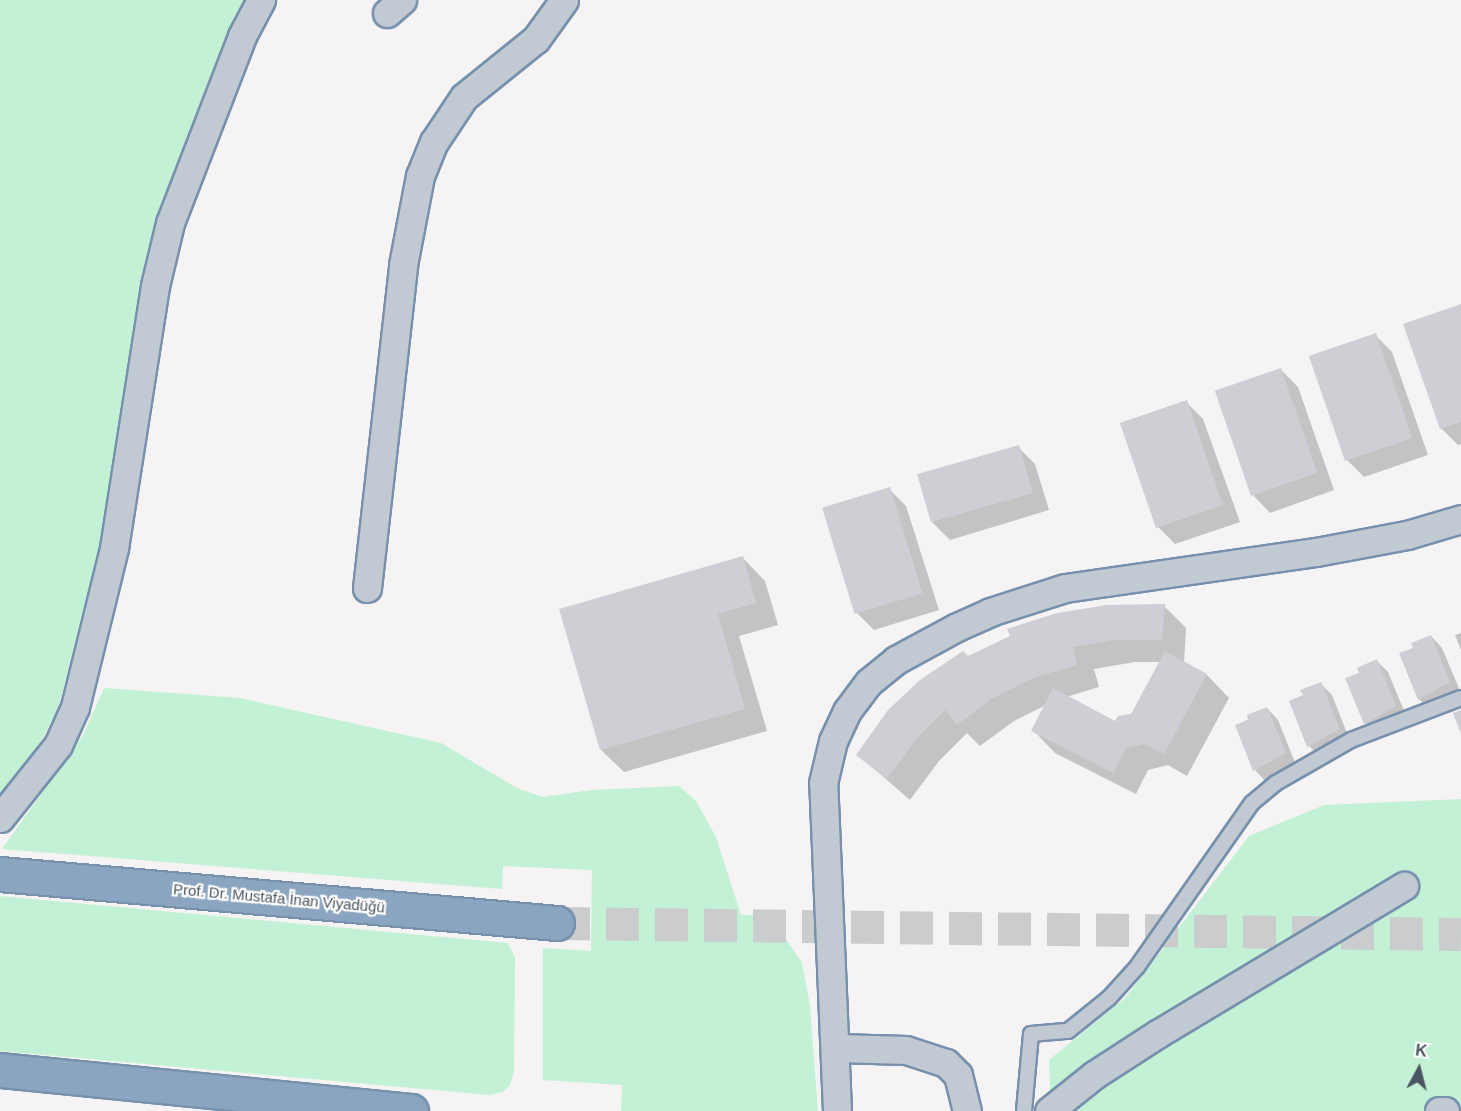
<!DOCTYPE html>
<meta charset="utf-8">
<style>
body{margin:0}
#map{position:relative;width:1461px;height:1111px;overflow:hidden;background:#f5f3f3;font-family:Arial,sans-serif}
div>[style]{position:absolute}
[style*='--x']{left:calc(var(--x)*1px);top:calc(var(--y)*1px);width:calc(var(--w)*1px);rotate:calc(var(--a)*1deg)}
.green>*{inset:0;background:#c3f1d5}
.shadow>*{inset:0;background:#0003}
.building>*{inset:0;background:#cdcfd5;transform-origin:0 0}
.motorway-tunnel>*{height:33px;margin-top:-16.5px;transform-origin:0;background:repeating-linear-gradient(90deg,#caccce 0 33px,transparent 0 49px)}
.roads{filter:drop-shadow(2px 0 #7690ad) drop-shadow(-2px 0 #7690ad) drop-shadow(0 2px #7690ad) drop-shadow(0 -2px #7690ad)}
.service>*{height:14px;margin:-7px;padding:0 7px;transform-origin:7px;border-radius:7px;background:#c1cad2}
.minor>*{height:27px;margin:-13.5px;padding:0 13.5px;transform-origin:13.5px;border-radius:13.5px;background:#c1cad2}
.motorway>*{height:33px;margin:-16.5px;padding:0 16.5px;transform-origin:16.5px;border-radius:16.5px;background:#8ba5c1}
span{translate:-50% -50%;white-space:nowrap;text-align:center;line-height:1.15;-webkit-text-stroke:4.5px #fff;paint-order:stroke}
.street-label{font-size:15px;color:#4a5661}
.north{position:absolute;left:1389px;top:1039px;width:60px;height:60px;-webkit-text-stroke:4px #fff;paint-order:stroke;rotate:7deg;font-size:16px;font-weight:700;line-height:24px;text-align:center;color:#4a5661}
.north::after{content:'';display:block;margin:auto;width:21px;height:27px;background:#4a5661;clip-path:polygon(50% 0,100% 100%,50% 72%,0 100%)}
</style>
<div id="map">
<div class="green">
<i style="clip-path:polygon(0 0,246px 0,207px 84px,168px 187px,148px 262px,99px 547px,58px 709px,41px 741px,0 795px)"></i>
<i style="clip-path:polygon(104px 688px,240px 698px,441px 743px,517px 788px,543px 797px,592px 790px,679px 786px,696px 801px,716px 837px,741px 915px,754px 915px,786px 939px,802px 963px,810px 1006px,818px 1111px,621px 1111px,622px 1085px,543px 1080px,543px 948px,591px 951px,592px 870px,503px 866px,502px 889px,2px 849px,83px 735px)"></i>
<i style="clip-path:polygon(1461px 799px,1461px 1106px,1442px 1111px,1058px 1111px,1051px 1106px,1049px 1060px,1125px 998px,1249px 836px,1324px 805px)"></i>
<i style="clip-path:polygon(0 896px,508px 943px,515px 958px,514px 1071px,510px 1085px,503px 1092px,490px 1095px,0 1051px)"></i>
</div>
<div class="shadow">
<i style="clip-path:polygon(1461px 306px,1461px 444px,1458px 445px,1441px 428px)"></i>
<i style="clip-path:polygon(1375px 335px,1392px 352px,1428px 455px,1364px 477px,1347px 460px)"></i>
<i style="clip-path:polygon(1281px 370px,1298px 387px,1334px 490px,1270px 513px,1253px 495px)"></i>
<i style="clip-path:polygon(1186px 402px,1203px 419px,1240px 522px,1175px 544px,1158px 527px)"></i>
<i style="clip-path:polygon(1018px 447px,1035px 464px,1049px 510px,950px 540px,932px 522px)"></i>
<i style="clip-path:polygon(889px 489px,906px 506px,939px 610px,874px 630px,857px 613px)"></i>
<i style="clip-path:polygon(743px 558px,765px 581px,778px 625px,739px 636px,767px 731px,624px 772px,601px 750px)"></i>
<i style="clip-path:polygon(evenodd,1164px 606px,1186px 628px,1184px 663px,1207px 675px,1229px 698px,1187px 776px,1168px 765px,1148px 770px,1136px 794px,1055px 753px,1033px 730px,1046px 705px,1014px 721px,980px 746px,967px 733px,939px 761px,910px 800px,858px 755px,968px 657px,1164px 606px,1135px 662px,1161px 662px,1132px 715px,1116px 723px,1066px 697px,1099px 687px,1094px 669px,1135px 662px)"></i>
<i style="clip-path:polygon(1461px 633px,1461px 650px,1455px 635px)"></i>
<i style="clip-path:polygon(1431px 636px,1442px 648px,1461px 693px,1430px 710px,1419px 699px,1415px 649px)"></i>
<i style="clip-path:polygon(1377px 661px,1388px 672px,1407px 718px,1376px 735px,1365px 723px,1361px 674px)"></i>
<i style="clip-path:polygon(1321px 684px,1332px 695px,1350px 741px,1320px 757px,1309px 746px,1305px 696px)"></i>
<i style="clip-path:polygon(1267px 708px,1278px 720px,1296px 765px,1266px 782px,1255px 770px,1237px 726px)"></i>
</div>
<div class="building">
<i style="clip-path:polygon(1461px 304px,1461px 422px,1440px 429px,1403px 324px)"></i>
<i style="left:1376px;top:333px;width:111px;height:71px;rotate:71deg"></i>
<i style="left:1281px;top:368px;width:111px;height:70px;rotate:71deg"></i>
<i style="left:1187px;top:400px;width:111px;height:71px;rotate:71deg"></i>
<i style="left:1019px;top:445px;width:50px;height:106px;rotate:74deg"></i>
<i style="left:890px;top:487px;width:111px;height:71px;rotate:73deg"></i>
<i style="clip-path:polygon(743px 556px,756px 603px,718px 614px,745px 709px,600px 750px,559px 609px)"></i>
<i style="clip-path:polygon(1165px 604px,1162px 640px,1112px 640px,1073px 647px,1077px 665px,1033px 678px,991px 699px,957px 725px,945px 710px,916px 739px,887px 779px,856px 755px,888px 710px,920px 680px,963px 651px,968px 656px,1010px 636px,1007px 629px,1057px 613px,1107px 605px)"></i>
<i style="clip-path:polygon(1431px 635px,1450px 682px,1418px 700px,1399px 653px,1413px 648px,1411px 643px)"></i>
<i style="clip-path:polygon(1165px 651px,1207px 674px,1164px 754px,1144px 744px,1126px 748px,1113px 773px,1031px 731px,1053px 688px,1115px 721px,1118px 716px,1131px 714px)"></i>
<i style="clip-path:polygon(1377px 659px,1396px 706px,1364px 724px,1345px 678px,1359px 673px,1357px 668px)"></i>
<i style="clip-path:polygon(1321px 682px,1340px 729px,1307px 747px,1289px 701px,1303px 695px,1300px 690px)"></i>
<i style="clip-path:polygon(1267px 707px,1286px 753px,1253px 771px,1235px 725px,1248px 720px,1247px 715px)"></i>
<i style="clip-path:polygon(1461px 710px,1461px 734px,1453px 713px)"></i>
</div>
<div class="motorway-tunnel">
<i style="--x:557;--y:923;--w:904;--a:0.7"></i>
</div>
<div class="roads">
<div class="service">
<i style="--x:1024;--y:1111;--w:77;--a:-84.8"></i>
<i style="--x:1031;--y:1034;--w:37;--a:-5"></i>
<i style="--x:1068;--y:1031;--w:53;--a:-38.8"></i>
<i style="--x:1109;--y:998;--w:42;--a:-47.9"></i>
<i style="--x:1137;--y:967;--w:200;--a:-55"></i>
<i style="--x:1252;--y:803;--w:31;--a:-40"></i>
<i style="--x:1276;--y:783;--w:86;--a:-29.8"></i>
<i style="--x:1351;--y:740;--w:118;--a:-20.9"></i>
</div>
<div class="minor">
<i style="--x:387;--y:13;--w:20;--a:-41"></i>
<i style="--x:367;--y:588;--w:325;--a:-83.6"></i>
<i style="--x:403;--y:265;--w:91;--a:-79.2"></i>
<i style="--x:420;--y:176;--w:37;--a:-68"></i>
<i style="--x:434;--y:142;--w:54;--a:-56.3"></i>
<i style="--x:464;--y:97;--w:92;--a:-38.9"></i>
<i style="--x:536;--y:39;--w:48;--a:-54.3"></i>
<i style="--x:0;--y:818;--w:93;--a:-51.5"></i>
<i style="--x:58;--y:745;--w:42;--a:-65.9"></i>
<i style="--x:75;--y:707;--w:164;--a:-76.2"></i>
<i style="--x:114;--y:548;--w:265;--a:-81.1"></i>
<i style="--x:155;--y:286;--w:65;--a:-76.6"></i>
<i style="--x:170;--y:223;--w:200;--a:-68.9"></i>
<i style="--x:242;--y:36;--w:41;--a:-62.2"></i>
<i style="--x:837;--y:1048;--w:69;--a:1.7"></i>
<i style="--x:906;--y:1050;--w:42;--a:18"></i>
<i style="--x:946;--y:1063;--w:17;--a:45"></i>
<i style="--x:958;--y:1075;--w:37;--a:76"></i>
<i style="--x:837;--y:1111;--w:328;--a:-92.4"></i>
<i style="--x:823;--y:783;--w:43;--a:-76.6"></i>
<i style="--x:833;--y:741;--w:33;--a:-65"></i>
<i style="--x:847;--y:711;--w:36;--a:-53"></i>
<i style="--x:869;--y:682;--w:35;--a:-39"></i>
<i style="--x:896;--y:660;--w:69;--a:-28.4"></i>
<i style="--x:957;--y:627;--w:36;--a:-24"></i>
<i style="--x:990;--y:612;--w:79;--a:-17.7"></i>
<i style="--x:1065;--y:588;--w:254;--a:-8.2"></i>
<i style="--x:1316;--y:552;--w:93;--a:-10.6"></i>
<i style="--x:1407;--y:535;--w:56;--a:-16.5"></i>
<i style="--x:1049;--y:1111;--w:58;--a:-38.7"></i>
<i style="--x:1094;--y:1075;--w:77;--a:-32.9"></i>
<i style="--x:1159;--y:1033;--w:286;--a:-31"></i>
<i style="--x:1439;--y:1111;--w:6;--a:0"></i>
</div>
<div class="motorway">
<i style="--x:0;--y:874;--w:559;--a:5.03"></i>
<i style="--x:0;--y:1070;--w:413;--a:5.7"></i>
</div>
</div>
<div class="street-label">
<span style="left:279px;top:898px;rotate:5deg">Prof. Dr. Mustafa İnan Viyadüğü</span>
</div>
<div class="north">K</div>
</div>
